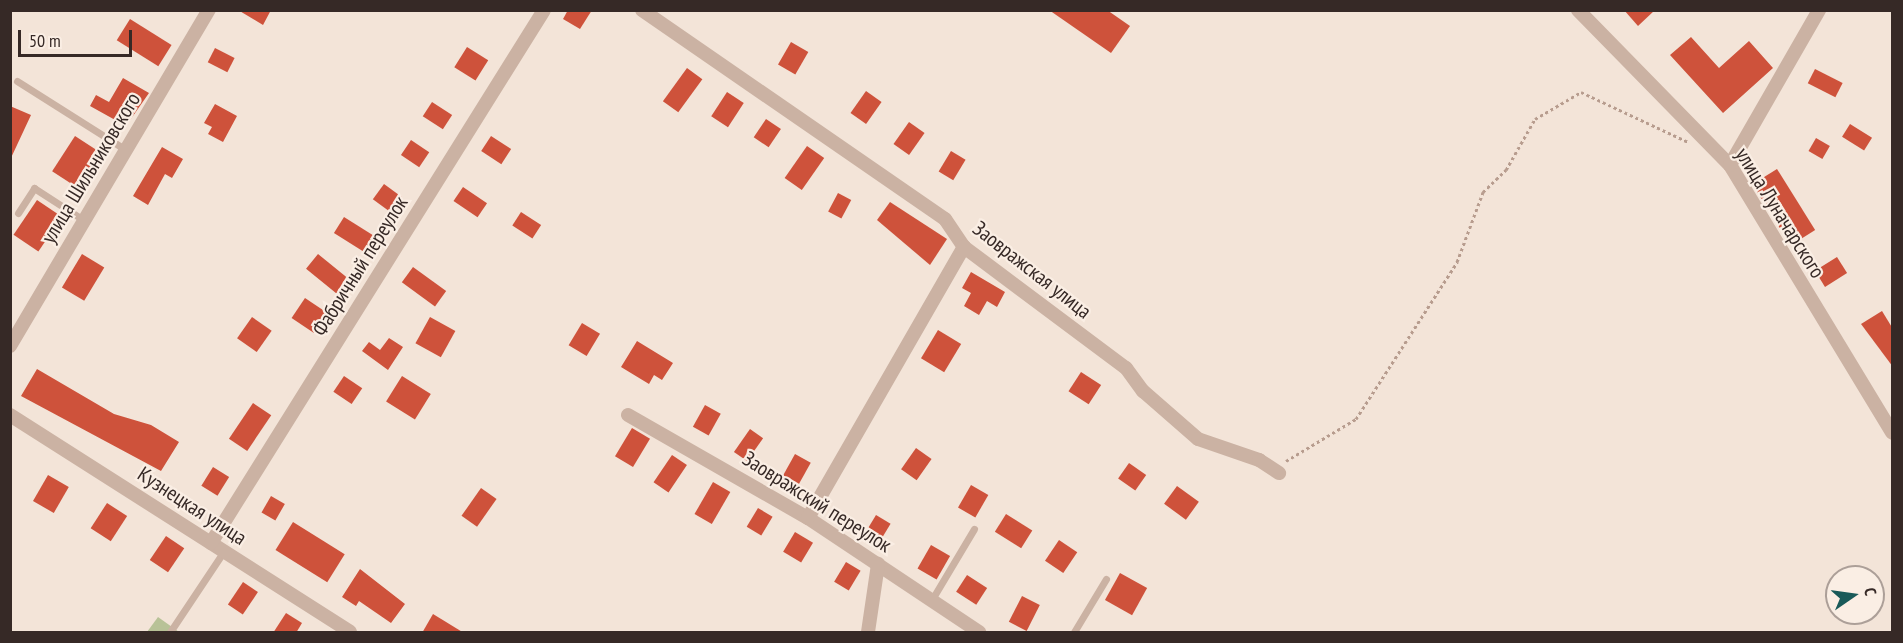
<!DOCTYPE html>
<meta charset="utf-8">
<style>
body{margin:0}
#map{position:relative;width:1903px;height:643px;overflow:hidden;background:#f3e4d8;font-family:"PT Sans Narrow",sans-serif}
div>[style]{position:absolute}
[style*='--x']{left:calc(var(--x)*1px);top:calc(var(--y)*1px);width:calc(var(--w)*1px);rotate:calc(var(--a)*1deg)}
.green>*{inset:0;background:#b8c297}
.building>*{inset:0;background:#ce523b;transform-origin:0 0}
.path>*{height:3px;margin-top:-1.5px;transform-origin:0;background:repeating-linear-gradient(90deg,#b79c8e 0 3px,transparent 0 6px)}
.lane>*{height:7px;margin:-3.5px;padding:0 3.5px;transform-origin:3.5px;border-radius:3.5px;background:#cbb2a3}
.street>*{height:14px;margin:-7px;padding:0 7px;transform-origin:7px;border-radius:7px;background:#cbb2a3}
span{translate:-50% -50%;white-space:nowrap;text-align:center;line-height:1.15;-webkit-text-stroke:4.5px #faeee4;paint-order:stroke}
.street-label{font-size:21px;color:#362926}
.frame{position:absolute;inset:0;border:12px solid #362926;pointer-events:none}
.north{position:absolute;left:1825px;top:565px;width:60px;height:60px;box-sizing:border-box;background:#faeee4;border:2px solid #ac9f98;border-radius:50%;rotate:77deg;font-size:16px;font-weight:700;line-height:24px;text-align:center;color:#362926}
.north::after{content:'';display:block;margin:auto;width:21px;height:27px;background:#195a59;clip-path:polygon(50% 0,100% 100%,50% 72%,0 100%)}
.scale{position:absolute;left:18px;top:30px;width:114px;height:27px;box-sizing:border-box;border:3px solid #362926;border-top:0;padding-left:8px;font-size:18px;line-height:21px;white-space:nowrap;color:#362926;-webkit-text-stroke:4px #faeee4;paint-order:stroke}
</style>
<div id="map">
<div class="green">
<i style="clip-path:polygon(158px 617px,179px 632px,147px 632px)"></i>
</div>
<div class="building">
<i style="clip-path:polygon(238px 10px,271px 10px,263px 25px)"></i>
<i style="clip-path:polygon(568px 10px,592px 10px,580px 29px,563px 19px)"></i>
<i style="clip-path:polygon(1049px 10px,1107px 10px,1130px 26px,1111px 53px)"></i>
<i style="clip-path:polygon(1624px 10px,1655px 10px,1638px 26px)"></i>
<i style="left:130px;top:19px;width:49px;height:25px;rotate:32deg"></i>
<i style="clip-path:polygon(1691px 37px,1719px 68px,1749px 41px,1773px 68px,1723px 113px,1670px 55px)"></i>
<i style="left:791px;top:42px;width:20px;height:26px;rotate:30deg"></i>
<i style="left:467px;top:47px;width:25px;height:24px;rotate:32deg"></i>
<i style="left:215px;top:48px;width:22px;height:16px;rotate:27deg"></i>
<i style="left:687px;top:68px;width:19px;height:41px;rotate:36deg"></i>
<i style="left:1815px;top:69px;width:31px;height:16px;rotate:27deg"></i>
<i style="clip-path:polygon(123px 78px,149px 93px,126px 126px,90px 106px,96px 95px,109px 102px)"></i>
<i style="left:866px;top:91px;width:19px;height:27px;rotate:35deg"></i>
<i style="left:727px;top:92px;width:20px;height:29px;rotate:33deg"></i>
<i style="left:432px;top:102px;width:24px;height:17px;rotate:33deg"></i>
<i style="clip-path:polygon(215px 104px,237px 116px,223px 142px,208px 134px,212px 127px,204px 123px)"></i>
<i style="clip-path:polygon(10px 106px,31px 115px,10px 160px)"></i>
<i style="left:766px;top:119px;width:18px;height:22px;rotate:34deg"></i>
<i style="left:909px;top:122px;width:19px;height:27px;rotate:35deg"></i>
<i style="left:1850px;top:124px;width:26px;height:15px;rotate:32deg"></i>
<i style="left:75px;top:136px;width:33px;height:42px;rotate:33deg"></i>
<i style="left:491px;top:136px;width:24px;height:18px;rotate:33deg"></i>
<i style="left:1816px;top:138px;width:16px;height:15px;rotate:30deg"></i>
<i style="left:411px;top:140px;width:22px;height:18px;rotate:34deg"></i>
<i style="left:807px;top:146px;width:21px;height:39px;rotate:35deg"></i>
<i style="clip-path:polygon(162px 147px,183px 159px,172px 178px,165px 174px,148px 205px,133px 196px)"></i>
<i style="left:951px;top:151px;width:17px;height:24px;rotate:31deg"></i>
<i style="left:1777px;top:169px;width:72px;height:29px;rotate:58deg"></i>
<i style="left:384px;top:184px;width:22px;height:19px;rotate:36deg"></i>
<i style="left:463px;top:187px;width:29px;height:17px;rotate:34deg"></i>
<i style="left:838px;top:193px;width:15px;height:21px;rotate:28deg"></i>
<i style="left:37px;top:200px;width:30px;height:42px;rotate:34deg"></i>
<i style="clip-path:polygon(890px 202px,947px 239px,930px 265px,877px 220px)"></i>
<i style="left:521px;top:212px;width:24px;height:16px;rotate:33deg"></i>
<i style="left:344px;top:217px;width:38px;height:19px;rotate:32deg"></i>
<i style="left:82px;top:254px;width:26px;height:39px;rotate:31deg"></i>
<i style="left:318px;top:254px;width:40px;height:19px;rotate:39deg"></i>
<i style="left:1837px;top:257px;width:19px;height:26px;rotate:58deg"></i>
<i style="left:413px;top:267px;width:41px;height:19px;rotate:36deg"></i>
<i style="clip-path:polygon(971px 272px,1005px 292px,997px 307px,987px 301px,979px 315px,964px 306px,971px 293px,962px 288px)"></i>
<i style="left:305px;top:298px;width:27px;height:24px;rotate:34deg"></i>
<i style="clip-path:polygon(1882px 311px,1893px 329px,1893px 367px,1861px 324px)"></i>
<i style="left:252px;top:317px;width:24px;height:26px;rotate:35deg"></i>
<i style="left:430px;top:317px;width:29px;height:30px;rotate:29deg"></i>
<i style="left:582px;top:323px;width:21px;height:26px;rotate:31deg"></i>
<i style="left:938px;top:330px;width:27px;height:33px;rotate:31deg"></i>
<i style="clip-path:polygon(389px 338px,403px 347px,388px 370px,362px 351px,369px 342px,380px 350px)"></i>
<i style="clip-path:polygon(637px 341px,673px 363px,662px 380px,654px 375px,649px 384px,621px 367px)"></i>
<i style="clip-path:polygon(37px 369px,114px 414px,151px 425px,179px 442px,161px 471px,21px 396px)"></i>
<i style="left:1081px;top:372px;width:24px;height:23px;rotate:33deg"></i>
<i style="left:344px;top:376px;width:22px;height:19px;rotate:34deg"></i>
<i style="left:402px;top:376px;width:34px;height:30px;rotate:32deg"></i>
<i style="left:253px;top:403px;width:22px;height:43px;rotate:34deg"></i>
<i style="left:705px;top:405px;width:18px;height:25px;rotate:29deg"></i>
<i style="left:632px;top:428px;width:21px;height:33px;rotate:31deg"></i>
<i style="left:750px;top:429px;width:16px;height:28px;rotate:35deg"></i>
<i style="left:916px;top:448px;width:19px;height:26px;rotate:35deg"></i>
<i style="left:795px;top:454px;width:18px;height:31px;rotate:29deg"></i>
<i style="left:672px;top:455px;width:18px;height:33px;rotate:34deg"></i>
<i style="left:1129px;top:463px;width:21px;height:19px;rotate:35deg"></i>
<i style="left:213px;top:467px;width:19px;height:22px;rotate:32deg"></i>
<i style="left:48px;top:475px;width:24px;height:30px;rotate:30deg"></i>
<i style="left:713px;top:482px;width:20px;height:37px;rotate:30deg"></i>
<i style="left:971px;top:485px;width:20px;height:26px;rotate:30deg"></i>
<i style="left:1177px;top:486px;width:27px;height:22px;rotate:36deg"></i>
<i style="left:481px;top:488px;width:19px;height:34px;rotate:35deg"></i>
<i style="left:271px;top:496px;width:16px;height:19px;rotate:30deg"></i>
<i style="left:107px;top:503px;width:24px;height:30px;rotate:33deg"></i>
<i style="left:758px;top:508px;width:17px;height:22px;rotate:31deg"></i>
<i style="left:1006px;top:514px;width:31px;height:21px;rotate:32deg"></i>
<i style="left:876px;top:515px;width:17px;height:22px;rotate:31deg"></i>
<i style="left:293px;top:522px;width:61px;height:33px;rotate:32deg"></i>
<i style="left:795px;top:532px;width:21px;height:23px;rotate:31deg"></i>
<i style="left:166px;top:536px;width:22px;height:29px;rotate:34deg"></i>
<i style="left:1059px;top:540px;width:22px;height:25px;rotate:34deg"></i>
<i style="left:931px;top:545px;width:22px;height:27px;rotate:30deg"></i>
<i style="left:846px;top:562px;width:17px;height:23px;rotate:31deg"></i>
<i style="clip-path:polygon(360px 569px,405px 604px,391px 623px,359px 601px,356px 606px,342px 597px)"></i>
<i style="left:1120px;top:573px;width:31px;height:31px;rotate:29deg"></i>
<i style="left:967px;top:575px;width:24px;height:20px;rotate:33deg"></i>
<i style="left:243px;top:582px;width:18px;height:27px;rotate:34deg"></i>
<i style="left:1022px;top:596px;width:20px;height:29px;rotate:27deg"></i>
<i style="clip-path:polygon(286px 613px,302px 623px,296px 633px,273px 633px)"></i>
<i style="clip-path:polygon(433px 614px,464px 633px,422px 633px)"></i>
</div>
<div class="path">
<i style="--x:1286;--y:461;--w:82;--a:-31"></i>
<i style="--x:1356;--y:419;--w:187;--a:-57.2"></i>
<i style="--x:1457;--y:262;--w:75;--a:-69.6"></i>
<i style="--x:1483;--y:192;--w:32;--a:-44"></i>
<i style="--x:1506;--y:170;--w:59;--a:-60.4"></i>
<i style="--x:1535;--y:119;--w:53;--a:-30.4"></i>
<i style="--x:1581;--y:92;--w:118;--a:25"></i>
</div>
<div class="lane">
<i style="--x:17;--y:81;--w:129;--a:32.3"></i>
<i style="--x:18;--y:213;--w:30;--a:-57"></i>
<i style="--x:34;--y:188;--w:61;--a:32.9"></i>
<i style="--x:931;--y:601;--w:84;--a:-59.2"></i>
<i style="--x:170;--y:632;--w:97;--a:-56.3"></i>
<i style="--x:1074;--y:632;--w:62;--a:-58.9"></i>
</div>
<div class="street">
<i style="--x:642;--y:10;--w:368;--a:34.6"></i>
<i style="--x:945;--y:219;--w:34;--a:56"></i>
<i style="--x:964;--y:247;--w:202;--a:36.8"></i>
<i style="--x:1126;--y:368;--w:29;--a:54"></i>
<i style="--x:1143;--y:391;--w:73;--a:41.1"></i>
<i style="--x:1198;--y:439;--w:65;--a:19"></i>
<i style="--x:1259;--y:460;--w:24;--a:33"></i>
<i style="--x:1578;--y:10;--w:217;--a:45.6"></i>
<i style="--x:1730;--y:165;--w:313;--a:58.8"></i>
<i style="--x:1730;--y:165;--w:179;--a:-60.1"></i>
<i style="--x:10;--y:346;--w:391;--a:-59.4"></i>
<i style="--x:10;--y:415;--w:403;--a:32.5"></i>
<i style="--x:628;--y:415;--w:207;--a:29.8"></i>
<i style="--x:808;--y:518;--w:206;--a:33.7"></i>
<i style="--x:808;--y:518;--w:313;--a:-60.1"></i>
<i style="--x:211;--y:543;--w:628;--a:-58"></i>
<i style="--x:868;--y:632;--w:69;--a:-81.6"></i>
</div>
<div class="street-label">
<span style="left:91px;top:168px;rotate:-59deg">улица Шильниковского</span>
<span style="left:1780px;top:213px;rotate:58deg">улица Луначарского</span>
<span style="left:360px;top:266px;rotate:-58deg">Фабричный переулок</span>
<span style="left:1032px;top:270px;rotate:38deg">Заовражская улица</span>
<span style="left:817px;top:502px;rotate:32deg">Заовражский переулок</span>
<span style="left:192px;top:506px;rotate:33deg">Кузнецкая улица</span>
</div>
<div class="frame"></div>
<div class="north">С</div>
<div class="scale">50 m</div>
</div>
